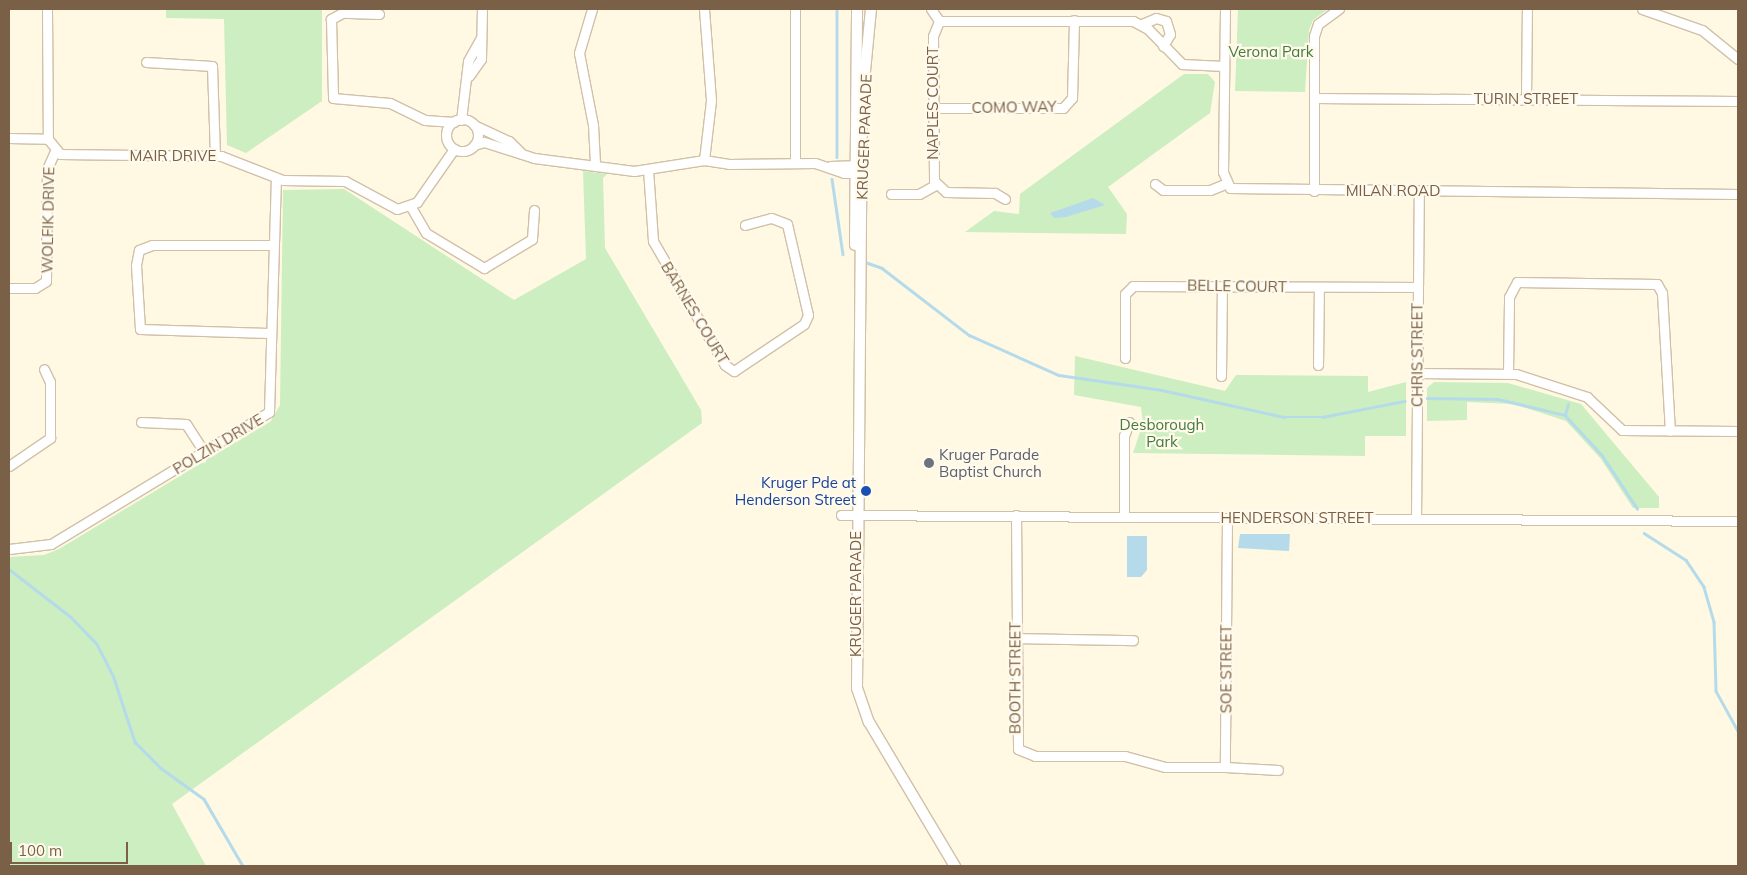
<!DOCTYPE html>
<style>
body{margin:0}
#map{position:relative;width:1747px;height:875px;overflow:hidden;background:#fff8e3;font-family:Mulish,sans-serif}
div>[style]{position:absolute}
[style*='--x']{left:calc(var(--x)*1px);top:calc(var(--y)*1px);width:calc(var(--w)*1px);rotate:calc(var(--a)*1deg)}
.green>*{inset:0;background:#cceec0}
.water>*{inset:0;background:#b5dbea}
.stream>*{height:2.5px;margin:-1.25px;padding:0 1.25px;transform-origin:1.25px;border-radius:1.25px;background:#b5dbea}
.roads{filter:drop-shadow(1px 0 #d1c0a8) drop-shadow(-1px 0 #d1c0a8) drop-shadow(0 1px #d1c0a8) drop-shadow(0 -1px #d1c0a8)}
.minor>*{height:9px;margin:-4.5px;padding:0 4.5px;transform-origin:4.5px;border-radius:4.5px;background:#fff}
.minor>.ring{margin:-4.5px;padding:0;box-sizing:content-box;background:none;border:9px solid #fff;border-radius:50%}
.tertiary>*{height:10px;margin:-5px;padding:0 5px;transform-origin:5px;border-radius:5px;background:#fff}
.dots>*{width:14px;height:14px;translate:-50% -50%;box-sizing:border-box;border:2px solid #fffaeb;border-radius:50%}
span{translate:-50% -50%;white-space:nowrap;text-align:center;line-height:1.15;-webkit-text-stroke:4.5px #fffaeb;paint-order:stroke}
.park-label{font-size:15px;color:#447a3a}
.street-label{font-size:15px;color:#7a6046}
.worship-label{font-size:15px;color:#5b616d}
.left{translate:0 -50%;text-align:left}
.transit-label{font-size:15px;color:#164399}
.right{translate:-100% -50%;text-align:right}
.frame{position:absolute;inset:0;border:10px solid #7a6046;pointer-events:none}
.scale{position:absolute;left:10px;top:842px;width:118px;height:22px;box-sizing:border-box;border:2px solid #7a6046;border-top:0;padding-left:6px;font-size:15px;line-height:18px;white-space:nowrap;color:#7a6046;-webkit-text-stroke:4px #fffaeb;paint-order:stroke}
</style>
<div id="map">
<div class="green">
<i style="clip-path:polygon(166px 9px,322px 9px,322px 101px,246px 153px,227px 145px,224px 19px,166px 18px)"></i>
<i style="clip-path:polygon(1238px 9px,1328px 9px,1313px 20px,1309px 30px,1305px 92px,1235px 91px)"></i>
<i style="clip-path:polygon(1184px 74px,1208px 74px,1215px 82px,1210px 113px,1108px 187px,1127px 214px,1126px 234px,965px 232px,994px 211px,1019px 214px,1020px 194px)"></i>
<i style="clip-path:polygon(583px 171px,607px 174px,603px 178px,605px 248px,701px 410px,702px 423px,172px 804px,206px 866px,9px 866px,9px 557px,44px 555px,59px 549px,271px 421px,280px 405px,283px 190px,344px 189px,514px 300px,586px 259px)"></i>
<i style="clip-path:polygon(1075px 356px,1225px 391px,1236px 375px,1368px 376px,1368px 392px,1406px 382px,1406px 436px,1365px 436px,1365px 456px,1133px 453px,1143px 423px,1141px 407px,1074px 395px)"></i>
<i style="clip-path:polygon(1434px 382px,1508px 383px,1581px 404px,1659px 497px,1659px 508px,1633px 508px,1601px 459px,1566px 421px,1514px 404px,1467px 402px,1467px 420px,1427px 421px,1427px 388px)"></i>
</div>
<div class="water">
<i style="clip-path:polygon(1093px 198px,1105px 205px,1066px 217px,1054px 218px,1050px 213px)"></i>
<i style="clip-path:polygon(1240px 534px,1290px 534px,1289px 551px,1238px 548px)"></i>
<i style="clip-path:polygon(1127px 536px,1147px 536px,1147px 570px,1141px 577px,1127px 577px)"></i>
</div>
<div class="stream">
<i style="--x:837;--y:9;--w:148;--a:90"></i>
<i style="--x:832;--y:179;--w:76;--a:81.7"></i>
<i style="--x:865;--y:262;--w:18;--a:19"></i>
<i style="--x:882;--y:268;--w:110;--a:37.6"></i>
<i style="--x:969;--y:335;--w:98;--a:24"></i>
<i style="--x:1059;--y:375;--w:104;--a:8.3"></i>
<i style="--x:1162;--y:390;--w:125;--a:12.5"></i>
<i style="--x:1284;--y:417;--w:38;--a:0"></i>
<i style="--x:1322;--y:417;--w:84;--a:-11"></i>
<i style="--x:1427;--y:398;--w:71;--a:0.8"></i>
<i style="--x:1498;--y:399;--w:69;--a:13.4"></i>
<i style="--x:1565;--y:415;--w:54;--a:47.2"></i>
<i style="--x:1602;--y:455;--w:64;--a:56.6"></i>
<i style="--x:1565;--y:415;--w:11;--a:-75"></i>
<i style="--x:1644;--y:533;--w:50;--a:32.7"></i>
<i style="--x:1686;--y:560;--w:32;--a:56"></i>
<i style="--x:1704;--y:587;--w:36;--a:74"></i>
<i style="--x:1714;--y:622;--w:69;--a:88.3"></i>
<i style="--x:1716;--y:691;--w:46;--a:61.2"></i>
<i style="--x:9;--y:569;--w:78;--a:37.7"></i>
<i style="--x:71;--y:617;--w:37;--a:46"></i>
<i style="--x:97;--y:644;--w:35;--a:63"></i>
<i style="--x:113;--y:675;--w:71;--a:71.8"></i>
<i style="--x:135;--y:742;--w:37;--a:45"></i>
<i style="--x:161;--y:768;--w:53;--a:35.8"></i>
<i style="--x:204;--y:799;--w:78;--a:59.8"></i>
</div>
<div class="roads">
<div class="minor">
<i style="--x:47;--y:9;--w:130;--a:89.6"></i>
<i style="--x:48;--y:139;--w:19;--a:51"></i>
<i style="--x:60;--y:154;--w:161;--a:0.7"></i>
<i style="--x:221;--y:156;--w:66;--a:21.2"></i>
<i style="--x:283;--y:180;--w:62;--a:0.9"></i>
<i style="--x:345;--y:181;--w:59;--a:28.3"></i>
<i style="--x:397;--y:209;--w:21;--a:-19"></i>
<i style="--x:417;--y:202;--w:65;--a:-55.1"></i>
<i style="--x:592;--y:9;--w:46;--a:106.5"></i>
<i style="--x:579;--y:53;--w:73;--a:79"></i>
<i style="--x:593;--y:125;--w:38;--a:87"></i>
<i style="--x:931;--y:9;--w:14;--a:56"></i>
<i style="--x:1225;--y:9;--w:163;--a:90.7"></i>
<i style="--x:1223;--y:172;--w:17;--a:66"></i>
<i style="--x:1230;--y:188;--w:508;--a:0.68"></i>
<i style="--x:1642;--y:9;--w:64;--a:19.3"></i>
<i style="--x:1702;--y:30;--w:46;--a:38.9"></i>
<i style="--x:379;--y:14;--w:37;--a:-178"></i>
<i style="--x:342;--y:13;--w:13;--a:151"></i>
<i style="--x:331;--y:19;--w:79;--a:88.5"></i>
<i style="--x:333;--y:98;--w:57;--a:5"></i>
<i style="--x:390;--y:103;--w:39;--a:26"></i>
<i style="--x:425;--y:120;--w:29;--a:4"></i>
<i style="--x:1142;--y:24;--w:15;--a:-23"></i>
<i style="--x:1156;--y:18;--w:10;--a:17"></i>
<i style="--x:1166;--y:21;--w:14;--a:73"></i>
<i style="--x:1170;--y:34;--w:14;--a:120"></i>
<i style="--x:146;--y:62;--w:66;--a:3.5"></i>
<i style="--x:212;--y:66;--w:90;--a:88.1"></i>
<i style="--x:469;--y:76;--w:21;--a:-55"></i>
<i style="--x:481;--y:59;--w:50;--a:-88.9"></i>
<i style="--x:1315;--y:98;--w:423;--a:0.4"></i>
<i style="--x:1526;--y:99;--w:90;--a:-89.4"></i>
<i style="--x:933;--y:108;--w:130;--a:0"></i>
<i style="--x:1063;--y:108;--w:13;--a:-48"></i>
<i style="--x:1072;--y:98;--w:78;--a:-88.5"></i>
<i class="ring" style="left:446px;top:119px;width:23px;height:23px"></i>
<i style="--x:461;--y:120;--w:59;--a:-83.2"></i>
<i style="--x:468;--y:61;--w:25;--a:-61"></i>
<i style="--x:474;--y:125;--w:38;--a:25"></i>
<i style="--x:509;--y:141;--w:18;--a:45"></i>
<i style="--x:9;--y:138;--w:39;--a:1"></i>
<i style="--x:474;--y:145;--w:10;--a:-17"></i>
<i style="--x:484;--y:142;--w:52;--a:17.7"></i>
<i style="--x:534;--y:158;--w:101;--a:7.4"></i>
<i style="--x:634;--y:171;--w:71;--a:-8.9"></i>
<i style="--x:704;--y:160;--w:25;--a:9"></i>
<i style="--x:729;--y:164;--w:86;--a:-0.7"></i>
<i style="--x:815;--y:163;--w:31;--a:19"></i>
<i style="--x:844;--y:173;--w:17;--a:0"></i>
<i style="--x:704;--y:160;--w:60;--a:-83.3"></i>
<i style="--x:711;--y:100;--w:91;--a:-94.4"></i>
<i style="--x:795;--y:162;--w:153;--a:-90"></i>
<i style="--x:830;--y:166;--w:32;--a:-2"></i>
<i style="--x:648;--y:169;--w:72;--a:86"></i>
<i style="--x:653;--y:241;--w:143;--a:59.9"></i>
<i style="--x:725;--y:365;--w:11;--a:34"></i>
<i style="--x:734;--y:371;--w:84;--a:-33.9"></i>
<i style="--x:804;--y:324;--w:10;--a:-66"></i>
<i style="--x:808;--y:315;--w:93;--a:-103"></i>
<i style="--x:787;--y:224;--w:17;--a:-159"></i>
<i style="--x:771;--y:218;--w:27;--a:165"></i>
<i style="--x:1155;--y:184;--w:10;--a:37"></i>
<i style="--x:1163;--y:190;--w:47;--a:0"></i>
<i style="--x:1210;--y:190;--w:16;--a:-22"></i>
<i style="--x:1314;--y:191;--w:155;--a:-90"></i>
<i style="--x:1314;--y:36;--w:13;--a:-72"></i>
<i style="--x:1318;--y:24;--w:26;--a:-36"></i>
<i style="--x:891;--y:194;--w:28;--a:0"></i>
<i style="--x:919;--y:194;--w:18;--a:-29"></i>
<i style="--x:1005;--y:199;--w:12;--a:-149"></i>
<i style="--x:995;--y:193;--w:49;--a:-178.8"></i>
<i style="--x:946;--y:192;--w:16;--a:-137"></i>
<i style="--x:934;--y:181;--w:145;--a:-90.4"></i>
<i style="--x:933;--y:36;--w:16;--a:-68"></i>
<i style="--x:939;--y:21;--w:194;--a:0"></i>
<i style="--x:1133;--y:21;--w:17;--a:28"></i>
<i style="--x:1148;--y:29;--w:49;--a:45.8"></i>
<i style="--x:1182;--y:64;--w:42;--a:2.7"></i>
<i style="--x:411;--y:207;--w:30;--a:60"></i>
<i style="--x:426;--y:233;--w:68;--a:31.1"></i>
<i style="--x:484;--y:268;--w:56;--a:-31.1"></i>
<i style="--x:532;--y:239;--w:29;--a:-86"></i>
<i style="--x:9;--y:288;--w:26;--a:0"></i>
<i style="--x:35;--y:288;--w:13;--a:-32"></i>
<i style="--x:46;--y:281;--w:112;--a:-89.5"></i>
<i style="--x:47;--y:169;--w:20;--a:-66"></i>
<i style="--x:268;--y:333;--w:128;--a:-178.2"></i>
<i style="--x:140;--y:329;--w:64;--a:-93.6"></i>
<i style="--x:136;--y:265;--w:15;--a:-79"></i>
<i style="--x:139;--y:250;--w:14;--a:-21"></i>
<i style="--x:152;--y:245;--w:120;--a:0"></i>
<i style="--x:1125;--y:358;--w:64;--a:-90"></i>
<i style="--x:1125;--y:294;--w:11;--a:-45"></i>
<i style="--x:1133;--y:286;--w:285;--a:0.2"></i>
<i style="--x:1318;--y:365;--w:78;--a:-89.3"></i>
<i style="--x:1417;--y:373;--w:99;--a:0.6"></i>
<i style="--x:1516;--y:374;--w:75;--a:17.9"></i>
<i style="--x:1587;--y:397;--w:48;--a:43.3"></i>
<i style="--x:1622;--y:430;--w:116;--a:0.5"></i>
<i style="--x:1508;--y:373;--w:76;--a:-89.2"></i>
<i style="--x:1509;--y:297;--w:17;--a:-62"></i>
<i style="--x:1517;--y:282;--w:140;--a:0.8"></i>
<i style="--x:1657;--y:284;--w:10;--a:61"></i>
<i style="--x:1662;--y:293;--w:138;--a:86.7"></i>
<i style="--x:1221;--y:376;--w:90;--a:-89.4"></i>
<i style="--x:141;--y:422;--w:45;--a:2.5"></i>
<i style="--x:186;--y:424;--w:35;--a:57"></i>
<i style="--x:9;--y:466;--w:50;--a:-34.3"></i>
<i style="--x:50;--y:438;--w:56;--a:-90"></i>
<i style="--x:50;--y:382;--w:14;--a:-115"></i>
<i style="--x:841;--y:515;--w:897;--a:0.38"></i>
<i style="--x:1016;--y:515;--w:234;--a:89.5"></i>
<i style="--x:1018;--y:749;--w:18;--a:22"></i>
<i style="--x:1035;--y:756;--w:90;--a:0"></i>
<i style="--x:1125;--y:756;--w:41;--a:15.4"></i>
<i style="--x:1165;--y:767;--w:60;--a:0"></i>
<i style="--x:1124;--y:516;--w:80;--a:-90"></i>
<i style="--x:1124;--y:436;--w:15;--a:-70"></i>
<i style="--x:1227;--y:518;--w:249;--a:90.5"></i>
<i style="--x:1225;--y:767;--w:53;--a:3.2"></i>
<i style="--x:1416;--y:518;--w:327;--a:-89.5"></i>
<i style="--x:9;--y:549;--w:42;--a:-6.8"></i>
<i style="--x:51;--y:544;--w:255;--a:-31.2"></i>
<i style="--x:269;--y:412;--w:234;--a:-88.3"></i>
<i style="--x:1015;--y:638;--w:118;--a:1"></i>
</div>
<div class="tertiary">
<i style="--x:871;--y:9;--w:93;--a:95.5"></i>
<i style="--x:862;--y:102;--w:586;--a:90.49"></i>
<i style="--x:857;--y:688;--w:36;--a:71"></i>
<i style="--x:869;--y:722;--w:168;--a:59.2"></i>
<i style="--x:855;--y:245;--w:236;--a:-89.5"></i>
</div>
</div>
<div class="dots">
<i style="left:929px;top:463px;background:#6b7280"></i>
<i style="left:866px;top:491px;background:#1a4fb4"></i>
</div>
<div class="park-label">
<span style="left:1271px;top:52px">Verona Park</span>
<span style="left:1162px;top:433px">Desborough<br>Park</span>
</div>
<div class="street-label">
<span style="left:1526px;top:99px">TURIN STREET</span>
<span style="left:933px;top:103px;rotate:-90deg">NAPLES COURT</span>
<span style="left:1014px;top:107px;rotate:-1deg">COMO WAY</span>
<span style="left:864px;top:137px;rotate:-88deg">KRUGER PARADE</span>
<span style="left:173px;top:156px">MAIR DRIVE</span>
<span style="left:1393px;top:191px">MILAN ROAD</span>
<span style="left:48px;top:220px;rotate:-89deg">WOLFIK DRIVE</span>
<span style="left:1237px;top:286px;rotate:1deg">BELLE COURT</span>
<span style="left:695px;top:313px;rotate:59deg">BARNES COURT</span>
<span style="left:1417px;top:355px;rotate:-90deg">CHRIS STREET</span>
<span style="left:218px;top:444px;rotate:-31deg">POLZIN DRIVE</span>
<span style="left:1297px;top:518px">HENDERSON STREET</span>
<span style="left:856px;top:594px;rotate:-90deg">KRUGER PARADE</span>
<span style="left:1226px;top:669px;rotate:-90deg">SOE STREET</span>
<span style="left:1015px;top:678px;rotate:-90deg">BOOTH STREET</span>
</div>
<div class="worship-label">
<span class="left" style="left:939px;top:463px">Kruger Parade<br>Baptist Church</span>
</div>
<div class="transit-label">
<span class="right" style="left:856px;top:491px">Kruger Pde at<br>Henderson Street</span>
</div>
<div class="frame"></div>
<div class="scale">100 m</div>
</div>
